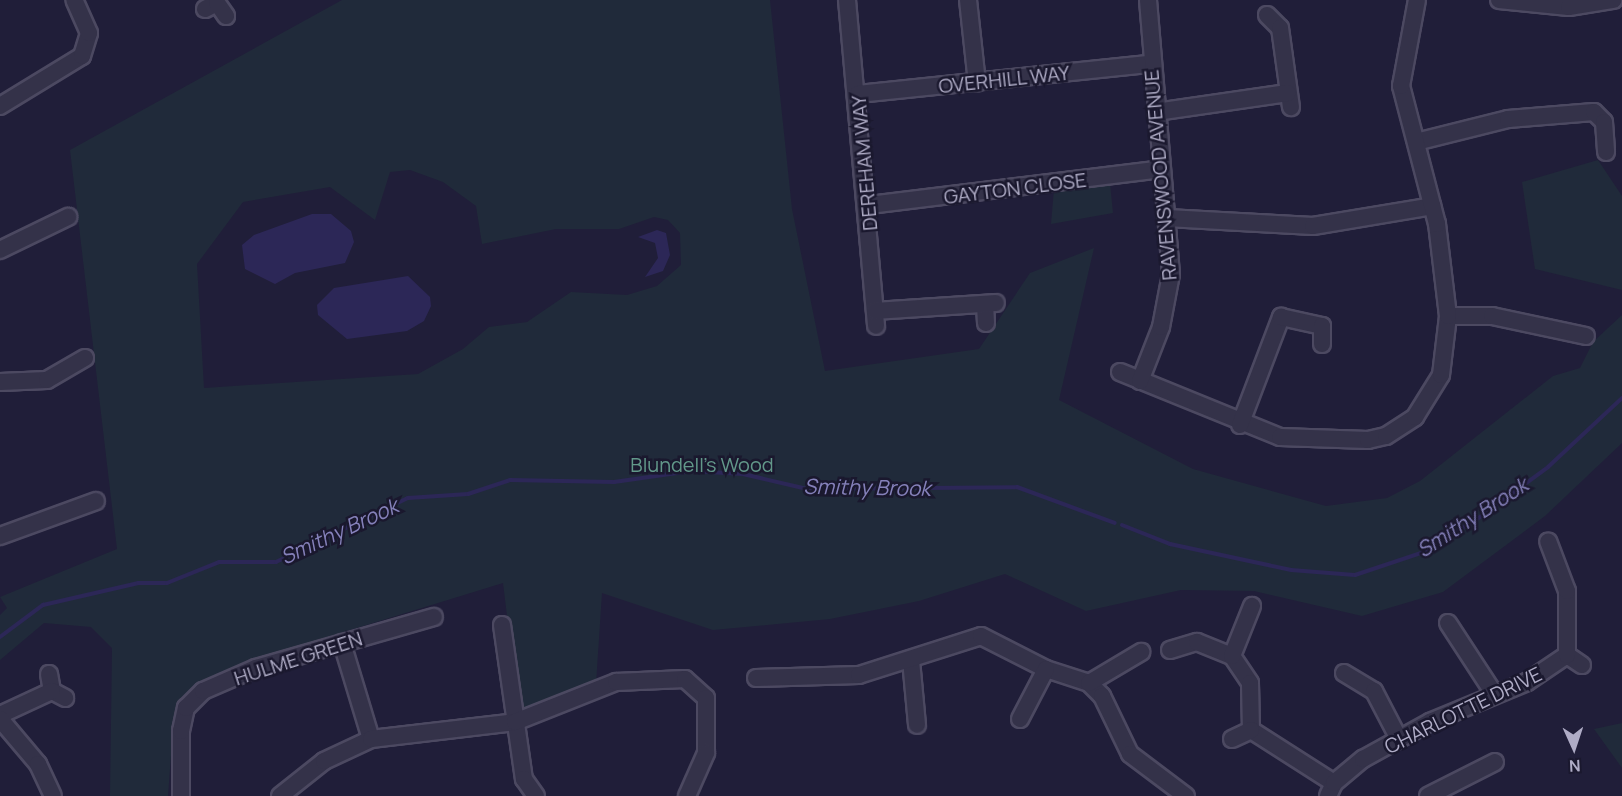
<!DOCTYPE html>
<style>
body{margin:0}
#map{position:relative;width:1622px;height:796px;overflow:hidden;background:#201e39;font-family:Manrope,sans-serif}
div>[style]{position:absolute}
[style*='--x']{left:calc(var(--x)*1px);top:calc(var(--y)*1px);width:calc(var(--w)*1px);rotate:calc(var(--a)*1deg)}
.green>*{inset:0;background:#202a3a}
.water>*{inset:0;background:#2c2757}
.stream>*{height:4px;margin:-2px;padding:0 2px;transform-origin:2px;border-radius:2px;background:#2c2757}
.roads{filter:drop-shadow(2px 0 #4c4961) drop-shadow(-2px 0 #4c4961) drop-shadow(0 2px #4c4961) drop-shadow(0 -2px #4c4961)}
.minor>*{height:16px;margin:-8px;padding:0 8px;transform-origin:8px;border-radius:8px;background:#343249}
span{translate:-50% -50%;white-space:nowrap;text-align:center;line-height:1.15;-webkit-text-stroke:5px #1a182e;paint-order:stroke}
.street-label{font-size:20px;color:#afacc6}
.park-label{font-size:20px;color:#62988a}
.water-label{font-size:21px;color:#8581ba;font-style:italic}
.north{position:absolute;left:1544px;top:718px;width:60px;height:60px;-webkit-text-stroke:4px #1a182e;paint-order:stroke;rotate:177deg;font-size:16px;font-weight:700;line-height:24px;text-align:center;color:#afacc6}
.north::after{content:'';display:block;margin:auto;width:21px;height:27px;background:#afacc6;clip-path:polygon(50% 0,100% 100%,50% 72%,0 100%)}
</style>
<div id="map">
<div class="green">
<i style="clip-path:polygon(evenodd,342px 0,770px 0,792px 209px,825px 371px,979px 349px,1030px 273px,1094px 248px,1059px 400px,1193px 469px,1326px 506px,1387px 498px,1420px 481px,1553px 376px,1580px 368px,1593px 342px,1622px 315px,1622px 443px,1545px 516px,1443px 592px,1362px 616px,1254px 591px,1181px 590px,1086px 611px,1005px 574px,919px 601px,830px 619px,713px 630px,602px 593px,596px 684px,519px 713px,503px 583px,256px 659px,195px 687px,174px 715px,168px 796px,110px 796px,112px 648px,91px 627px,44px 623px,0 660px,0 615px,7px 608px,0 597px,117px 549px,70px 150px,342px 0,410px 170px,443px 182px,476px 206px,482px 244px,556px 229px,619px 229px,654px 217px,668px 220px,680px 233px,681px 265px,657px 286px,627px 295px,571px 292px,527px 322px,489px 327px,463px 349px,418px 374px,204px 388px,197px 264px,243px 202px,330px 187px,375px 220px,390px 172px,410px 170px)"></i>
<i style="clip-path:polygon(1598px 160px,1622px 196px,1622px 290px,1535px 269px,1522px 182px)"></i>
<i style="clip-path:polygon(1110px 183px,1113px 213px,1051px 224px,1054px 189px)"></i>
<i style="clip-path:polygon(1622px 723px,1622px 768px,1594px 729px)"></i>
</div>
<div class="water">
<i style="clip-path:polygon(312px 214px,331px 214px,351px 231px,354px 242px,345px 263px,295px 273px,275px 284px,245px 269px,242px 245px,254px 235px)"></i>
<i style="clip-path:polygon(657px 230px,666px 233px,670px 255px,663px 271px,645px 277px,658px 258px,655px 243px,638px 237px)"></i>
<i style="clip-path:polygon(408px 276px,430px 297px,431px 306px,424px 321px,407px 331px,347px 339px,318px 315px,317px 305px,334px 288px)"></i>
</div>
<div class="stream">
<i style="--x:1122;--y:525;--w:52;--a:21.6"></i>
<i style="--x:1170;--y:544;--w:124;--a:12.1"></i>
<i style="--x:1291;--y:570;--w:64;--a:4.5"></i>
<i style="--x:1355;--y:575;--w:73;--a:-18.4"></i>
<i style="--x:1424;--y:552;--w:66;--a:-32"></i>
<i style="--x:1480;--y:517;--w:84;--a:-36.3"></i>
<i style="--x:1548;--y:467;--w:101;--a:-43"></i>
<i style="--x:0;--y:637;--w:54;--a:-36.7"></i>
<i style="--x:43;--y:605;--w:98;--a:-13"></i>
<i style="--x:138;--y:583;--w:29;--a:0"></i>
<i style="--x:167;--y:583;--w:56;--a:-22"></i>
<i style="--x:219;--y:562;--w:57;--a:0"></i>
<i style="--x:276;--y:562;--w:147;--a:-25.9"></i>
<i style="--x:408;--y:498;--w:60;--a:-3.8"></i>
<i style="--x:468;--y:494;--w:44;--a:-18.4"></i>
<i style="--x:510;--y:480;--w:104;--a:1.1"></i>
<i style="--x:614;--y:482;--w:78;--a:-8.1"></i>
<i style="--x:691;--y:471;--w:52;--a:3.3"></i>
<i style="--x:743;--y:474;--w:66;--a:13.2"></i>
<i style="--x:807;--y:489;--w:210;--a:-0.5"></i>
<i style="--x:1017;--y:487;--w:104;--a:20.2"></i>
</div>
<div class="roads">
<div class="minor">
<i style="--x:847;--y:0;--w:327;--a:84.9"></i>
<i style="--x:968;--y:0;--w:83;--a:83.8"></i>
<i style="--x:1499;--y:0;--w:70;--a:5.7"></i>
<i style="--x:1569;--y:7;--w:45;--a:-9"></i>
<i style="--x:205;--y:9;--w:13;--a:-27"></i>
<i style="--x:217;--y:3;--w:16;--a:55"></i>
<i style="--x:1267;--y:15;--w:18;--a:45"></i>
<i style="--x:1280;--y:28;--w:80;--a:82.1"></i>
<i style="--x:858;--y:94;--w:294;--a:-5.9"></i>
<i style="--x:0;--y:106;--w:96;--a:-31.4"></i>
<i style="--x:82;--y:56;--w:24;--a:-73"></i>
<i style="--x:89;--y:33;--w:36;--a:-114"></i>
<i style="--x:1156;--y:112;--w:133;--a:-8.2"></i>
<i style="--x:1416;--y:142;--w:95;--a:-14"></i>
<i style="--x:1508;--y:119;--w:86;--a:-4.7"></i>
<i style="--x:1594;--y:112;--w:14;--a:45"></i>
<i style="--x:1604;--y:122;--w:30;--a:86"></i>
<i style="--x:869;--y:205;--w:295;--a:-7"></i>
<i style="--x:1167;--y:218;--w:146;--a:3.1"></i>
<i style="--x:1313;--y:226;--w:121;--a:-9.5"></i>
<i style="--x:0;--y:250;--w:76;--a:-25.9"></i>
<i style="--x:985;--y:304;--w:19;--a:87"></i>
<i style="--x:875;--y:311;--w:121;--a:-3.8"></i>
<i style="--x:1448;--y:316;--w:44;--a:0"></i>
<i style="--x:1492;--y:316;--w:96;--a:12"></i>
<i style="--x:1120;--y:372;--w:173;--a:22.1"></i>
<i style="--x:1280;--y:437;--w:88;--a:2"></i>
<i style="--x:1368;--y:440;--w:18;--a:-13"></i>
<i style="--x:1386;--y:436;--w:35;--a:-33"></i>
<i style="--x:1415;--y:417;--w:49;--a:-58.2"></i>
<i style="--x:1441;--y:375;--w:59;--a:-83.2"></i>
<i style="--x:1448;--y:316;--w:93;--a:-96.8"></i>
<i style="--x:1437;--y:224;--w:143;--a:-104.6"></i>
<i style="--x:1401;--y:86;--w:87;--a:-79.5"></i>
<i style="--x:1140;--y:381;--w:58;--a:-68.7"></i>
<i style="--x:1161;--y:327;--w:54;--a:-79.3"></i>
<i style="--x:1171;--y:274;--w:275;--a:-94.8"></i>
<i style="--x:0;--y:382;--w:47;--a:-2.4"></i>
<i style="--x:47;--y:380;--w:44;--a:-30.1"></i>
<i style="--x:1240;--y:425;--w:116;--a:-69.2"></i>
<i style="--x:1281;--y:317;--w:42;--a:12.4"></i>
<i style="--x:1322;--y:326;--w:18;--a:90"></i>
<i style="--x:0;--y:536;--w:102;--a:-20"></i>
<i style="--x:1448;--y:623;--w:82;--a:56.9"></i>
<i style="--x:502;--y:625;--w:156;--a:81.9"></i>
<i style="--x:524;--y:779;--w:21;--a:55"></i>
<i style="--x:342;--y:643;--w:100;--a:73.2"></i>
<i style="--x:1170;--y:650;--w:28;--a:-17"></i>
<i style="--x:1197;--y:642;--w:38;--a:22"></i>
<i style="--x:1232;--y:656;--w:32;--a:56"></i>
<i style="--x:1250;--y:683;--w:47;--a:88.8"></i>
<i style="--x:1251;--y:730;--w:98;--a:32.6"></i>
<i style="--x:1567;--y:655;--w:18;--a:34"></i>
<i style="--x:1232;--y:656;--w:54;--a:-68.2"></i>
<i style="--x:911;--y:660;--w:65;--a:84.7"></i>
<i style="--x:1344;--y:673;--w:35;--a:31"></i>
<i style="--x:1374;--y:691;--w:54;--a:62.5"></i>
<i style="--x:49;--y:674;--w:17;--a:80"></i>
<i style="--x:52;--y:691;--w:15;--a:28"></i>
<i style="--x:756;--y:678;--w:103;--a:-1.7"></i>
<i style="--x:859;--y:675;--w:128;--a:-17.7"></i>
<i style="--x:981;--y:636;--w:73;--a:26.9"></i>
<i style="--x:1046;--y:669;--w:45;--a:18"></i>
<i style="--x:1089;--y:683;--w:18;--a:45"></i>
<i style="--x:1102;--y:696;--w:64;--a:64.2"></i>
<i style="--x:1130;--y:754;--w:70;--a:36.9"></i>
<i style="--x:1089;--y:683;--w:61;--a:-30.8"></i>
<i style="--x:0;--y:715;--w:57;--a:-24.8"></i>
<i style="--x:0;--y:719;--w:59;--a:49.8"></i>
<i style="--x:38;--y:764;--w:35;--a:65"></i>
<i style="--x:1020;--y:719;--w:56;--a:-62.5"></i>
<i style="--x:1232;--y:739;--w:21;--a:-25"></i>
<i style="--x:181;--y:796;--w:65;--a:-90"></i>
<i style="--x:181;--y:731;--w:24;--a:-78"></i>
<i style="--x:186;--y:708;--w:24;--a:-45"></i>
<i style="--x:203;--y:691;--w:58;--a:-23.5"></i>
<i style="--x:256;--y:668;--w:185;--a:-16"></i>
<i style="--x:280;--y:796;--w:56;--a:-38.5"></i>
<i style="--x:324;--y:761;--w:52;--a:-25.1"></i>
<i style="--x:371;--y:739;--w:145;--a:-6.7"></i>
<i style="--x:515;--y:722;--w:109;--a:-21.6"></i>
<i style="--x:616;--y:682;--w:69;--a:-2.5"></i>
<i style="--x:685;--y:679;--w:28;--a:42"></i>
<i style="--x:706;--y:698;--w:55;--a:90"></i>
<i style="--x:706;--y:753;--w:47;--a:113.8"></i>
<i style="--x:1328;--y:796;--w:14;--a:-65"></i>
<i style="--x:1334;--y:783;--w:38;--a:-40"></i>
<i style="--x:1363;--y:759;--w:77;--a:-28.9"></i>
<i style="--x:1430;--y:722;--w:105;--a:-22.4"></i>
<i style="--x:1527;--y:682;--w:48;--a:-34"></i>
<i style="--x:1567;--y:655;--w:64;--a:-90"></i>
<i style="--x:1567;--y:591;--w:53;--a:-110.8"></i>
<i style="--x:1428;--y:796;--w:75;--a:-26.9"></i>
</div>
</div>
<div class="street-label">
<span style="left:1004px;top:79px;rotate:-6deg">OVERHILL WAY</span>
<span style="left:864px;top:163px;rotate:-95deg">DEREHAM WAY</span>
<span style="left:1160px;top:175px;rotate:-95deg">RAVENSWOOD AVENUE</span>
<span style="left:1015px;top:188px;rotate:-7deg">GAYTON CLOSE</span>
<span style="left:298px;top:658px;rotate:-18deg">HULME GREEN</span>
<span style="left:1463px;top:710px;rotate:-26deg">CHARLOTTE DRIVE</span>
</div>
<div class="park-label">
<span style="left:702px;top:464px">Blundell's Wood</span>
</div>
<div class="water-label">
<span style="left:867px;top:487px;rotate:1deg">Smithy Brook</span>
<span style="left:1472px;top:517px;rotate:-33deg">Smithy Brook</span>
<span style="left:339px;top:531px;rotate:-25deg">Smithy Brook</span>
</div>
<div class="north">N</div>
</div>
